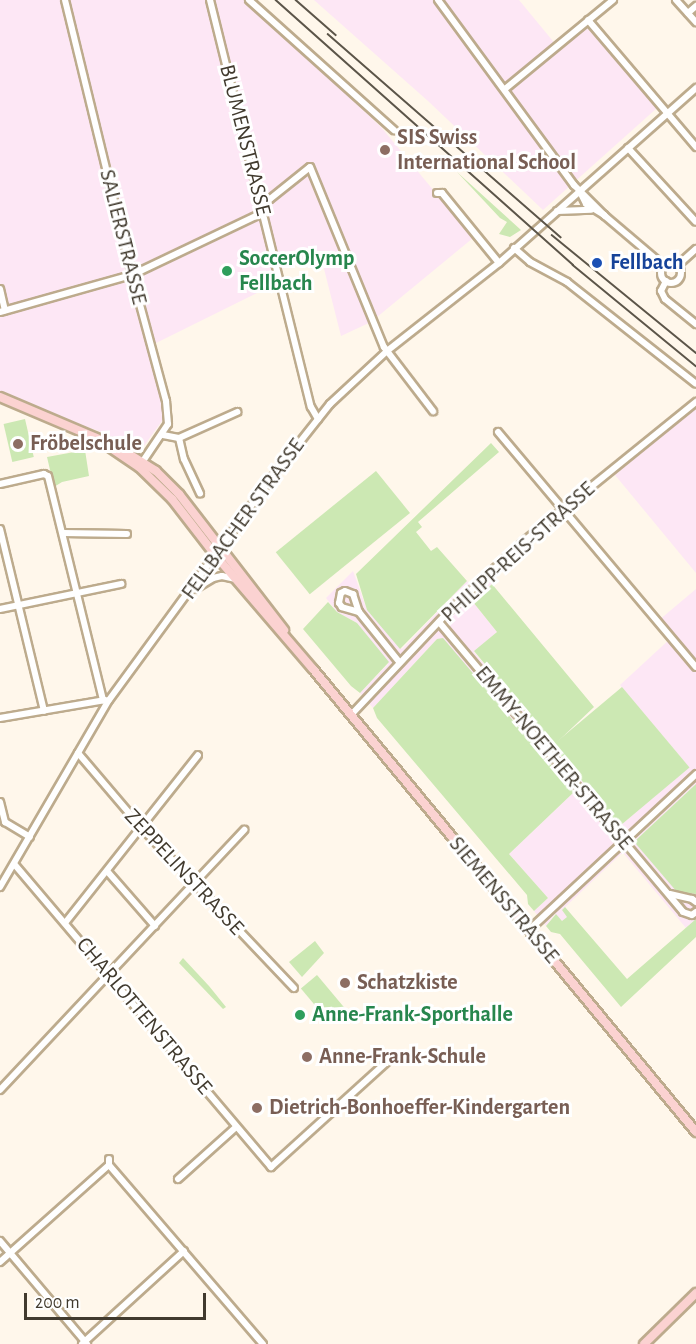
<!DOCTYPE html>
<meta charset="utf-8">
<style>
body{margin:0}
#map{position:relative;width:696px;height:1344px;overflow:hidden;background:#fff7eb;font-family:"Alegreya Sans",sans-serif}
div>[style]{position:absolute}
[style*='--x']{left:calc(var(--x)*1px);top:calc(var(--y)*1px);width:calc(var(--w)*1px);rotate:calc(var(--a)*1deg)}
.industrial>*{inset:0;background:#fde7f5}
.green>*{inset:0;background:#cce8b3;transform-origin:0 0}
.roads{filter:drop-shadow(2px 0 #bdab8d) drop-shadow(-2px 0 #bdab8d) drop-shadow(0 2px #bdab8d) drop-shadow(0 -2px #bdab8d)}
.minor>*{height:6px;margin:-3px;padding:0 3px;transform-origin:3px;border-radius:3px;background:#fff}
.minor>.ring{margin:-3px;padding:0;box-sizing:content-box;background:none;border:6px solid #fff;border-radius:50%}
.major>*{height:8px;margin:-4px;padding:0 4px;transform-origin:4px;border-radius:4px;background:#fbd2d1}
.rail>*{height:1.5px;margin:-0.75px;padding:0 0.75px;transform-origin:0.75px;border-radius:0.75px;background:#5c5549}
.dots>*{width:16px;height:16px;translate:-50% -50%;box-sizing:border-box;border:3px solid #fff;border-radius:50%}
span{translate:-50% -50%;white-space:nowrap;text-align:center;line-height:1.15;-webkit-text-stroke:6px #fff;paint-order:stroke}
.education-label{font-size:22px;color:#785e54;font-weight:700}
.left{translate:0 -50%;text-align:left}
.street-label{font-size:22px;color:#413a2e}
.leisure-label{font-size:22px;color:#27864d;font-weight:700}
.transit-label{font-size:22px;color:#164399;font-weight:700}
.scale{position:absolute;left:24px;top:1293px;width:182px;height:27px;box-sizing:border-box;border:3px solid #413a2e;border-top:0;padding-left:8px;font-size:18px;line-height:21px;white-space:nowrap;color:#413a2e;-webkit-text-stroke:4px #fff;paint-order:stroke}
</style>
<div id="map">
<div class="industrial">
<i style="clip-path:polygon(0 0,245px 0,381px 127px,473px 238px,371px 322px,341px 336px,321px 257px,274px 271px,277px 283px,150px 346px,163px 402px,162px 421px,141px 450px,96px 430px,28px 408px,0 394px)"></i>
<i style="clip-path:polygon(314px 0,519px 0,557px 46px,583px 23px,657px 108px,543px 210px,428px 101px)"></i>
<i style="clip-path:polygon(696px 406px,696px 573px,615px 475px)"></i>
<i style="clip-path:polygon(353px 571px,367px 610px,402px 649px,467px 581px,471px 585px,485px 572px,494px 582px,473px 602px,497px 632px,474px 652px,620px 826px,689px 767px,620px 685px,671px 638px,658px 621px,696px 589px,696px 784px,636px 840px,696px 894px,696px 919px,686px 928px,624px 854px,621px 854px,562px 910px,568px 917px,562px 921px,555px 914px,546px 926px,534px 911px,548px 898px,509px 854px,574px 792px,437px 639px,373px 708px,360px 693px,388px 664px,357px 623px,337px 612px,326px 598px)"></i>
</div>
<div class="green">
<i style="clip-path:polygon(457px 172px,521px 230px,510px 237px,499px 234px,507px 222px,500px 218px)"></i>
<i style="left:25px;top:419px;width:39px;height:22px;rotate:77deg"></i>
<i style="clip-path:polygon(491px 443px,499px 452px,418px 522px,422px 527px,416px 532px,431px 551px,437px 547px,467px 581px,400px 649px,367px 610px,356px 574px)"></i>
<i style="clip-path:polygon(85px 450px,89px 476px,62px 482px,54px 487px,47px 457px)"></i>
<i style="left:376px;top:471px;width:54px;height:129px;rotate:51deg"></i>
<i style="clip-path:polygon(492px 584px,594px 707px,553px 746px,474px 651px,497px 632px,473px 602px)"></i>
<i style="clip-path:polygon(328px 602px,337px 612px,357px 623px,389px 662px,360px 693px,351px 686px,303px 629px)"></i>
<i style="clip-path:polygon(443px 638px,574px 792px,509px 854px,548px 898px,534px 911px,528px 904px,527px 895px,377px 718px,373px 708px,437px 639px)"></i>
<i style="left:622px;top:687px;width:105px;height:91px;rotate:50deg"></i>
<i style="clip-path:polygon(696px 784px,696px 894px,677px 892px,636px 844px,636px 840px)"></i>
<i style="clip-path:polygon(565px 907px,627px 979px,696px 919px,696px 937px,621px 1007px,560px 934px,551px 932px,546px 926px,556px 914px,562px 921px,567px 917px,562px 910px)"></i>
<i style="clip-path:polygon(315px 941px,324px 953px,302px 977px,289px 962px)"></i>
<i style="clip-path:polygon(183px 958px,209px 986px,226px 1007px,223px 1009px,179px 963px)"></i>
<i style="left:317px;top:975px;width:43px;height:21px;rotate:50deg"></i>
</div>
<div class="roads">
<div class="minor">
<i style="--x:65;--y:0;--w:283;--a:76.3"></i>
<i style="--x:132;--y:275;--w:131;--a:74.9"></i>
<i style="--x:166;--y:401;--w:23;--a:85"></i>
<i style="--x:168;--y:424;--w:48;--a:124"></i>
<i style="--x:210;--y:0;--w:419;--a:76.1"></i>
<i style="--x:311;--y:407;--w:14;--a:60"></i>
<i style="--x:249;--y:0;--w:195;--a:41.9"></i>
<i style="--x:438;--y:0;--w:230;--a:53.7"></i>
<i style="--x:574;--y:185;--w:44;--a:45"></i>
<i style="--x:605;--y:216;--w:77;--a:40.3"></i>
<i style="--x:676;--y:0;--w:30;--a:48"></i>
<i style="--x:688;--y:13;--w:11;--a:-41"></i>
<i style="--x:588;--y:20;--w:167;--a:49.6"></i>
<i style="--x:505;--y:89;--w:140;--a:-39.5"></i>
<i style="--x:628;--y:148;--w:100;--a:47.4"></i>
<i style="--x:580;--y:192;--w:13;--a:63"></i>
<i style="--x:586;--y:204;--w:21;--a:31"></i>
<i style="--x:437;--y:193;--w:5;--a:0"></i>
<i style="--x:442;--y:193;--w:90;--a:50.8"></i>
<i style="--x:260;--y:202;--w:10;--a:-17"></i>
<i style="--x:270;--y:199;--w:51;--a:-38.7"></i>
<i style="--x:310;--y:167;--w:195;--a:67.7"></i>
<i style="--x:384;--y:347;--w:81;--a:52.6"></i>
<i style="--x:557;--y:211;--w:34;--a:-2"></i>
<i style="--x:514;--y:248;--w:21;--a:41"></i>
<i style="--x:530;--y:262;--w:42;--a:28.4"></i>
<i style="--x:567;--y:282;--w:164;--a:38.3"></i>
<i class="ring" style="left:661px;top:263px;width:14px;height:14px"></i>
<i style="--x:678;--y:265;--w:24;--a:-42"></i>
<i style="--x:666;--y:281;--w:11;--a:117"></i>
<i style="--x:661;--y:291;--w:9;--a:63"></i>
<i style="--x:665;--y:299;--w:40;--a:39"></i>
<i style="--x:0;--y:289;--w:22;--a:77"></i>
<i style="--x:0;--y:312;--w:137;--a:-15.7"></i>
<i style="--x:132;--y:275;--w:144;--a:-25.5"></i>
<i style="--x:498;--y:432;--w:307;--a:49.9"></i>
<i style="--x:163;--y:435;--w:16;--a:11"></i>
<i style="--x:179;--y:438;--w:64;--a:-24.1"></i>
<i style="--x:179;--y:438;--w:22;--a:77"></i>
<i style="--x:184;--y:459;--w:38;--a:65"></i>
<i style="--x:0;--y:484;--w:45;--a:-12.8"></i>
<i style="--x:44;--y:474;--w:4;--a:27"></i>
<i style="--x:48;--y:476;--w:231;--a:76.2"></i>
<i style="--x:0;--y:529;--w:187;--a:76.4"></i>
<i style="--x:63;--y:533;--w:64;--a:0.9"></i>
<i style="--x:195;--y:589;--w:21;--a:-31"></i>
<i style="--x:213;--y:578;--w:9;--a:-13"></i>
<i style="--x:222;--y:576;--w:13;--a:13"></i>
<i style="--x:0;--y:609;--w:124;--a:-11.7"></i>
<i style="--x:359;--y:612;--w:18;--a:-164"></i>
<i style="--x:342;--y:607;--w:5;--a:-127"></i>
<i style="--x:339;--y:603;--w:10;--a:-79"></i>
<i style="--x:341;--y:593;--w:4;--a:-27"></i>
<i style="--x:345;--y:591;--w:9;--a:21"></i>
<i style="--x:353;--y:594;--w:19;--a:72"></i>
<i style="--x:359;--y:612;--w:65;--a:51.2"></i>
<i style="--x:439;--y:622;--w:379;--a:49.9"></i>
<i style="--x:683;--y:912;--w:9;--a:18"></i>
<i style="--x:692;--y:915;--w:5;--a:-37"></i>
<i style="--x:351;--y:715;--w:143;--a:-46.7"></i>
<i style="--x:449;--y:611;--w:101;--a:-43"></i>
<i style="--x:523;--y:542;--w:223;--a:-39"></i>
<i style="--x:0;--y:718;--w:107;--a:-9.7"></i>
<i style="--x:78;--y:753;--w:97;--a:49.6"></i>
<i style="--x:141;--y:827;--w:222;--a:46.5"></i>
<i style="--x:0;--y:802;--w:21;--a:76"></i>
<i style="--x:5;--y:822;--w:29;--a:31"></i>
<i style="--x:15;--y:865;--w:396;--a:49.7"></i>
<i style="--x:271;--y:1167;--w:161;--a:-42.2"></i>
<i style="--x:107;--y:871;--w:73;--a:48.9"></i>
<i style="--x:0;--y:887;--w:216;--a:-59.8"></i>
<i style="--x:109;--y:700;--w:271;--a:-53.8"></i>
<i style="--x:269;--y:481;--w:98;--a:-51.6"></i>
<i style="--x:330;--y:404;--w:78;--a:-42.9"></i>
<i style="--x:387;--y:351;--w:142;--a:-38.2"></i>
<i style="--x:499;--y:263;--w:264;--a:-41.6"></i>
<i style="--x:670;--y:894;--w:23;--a:13"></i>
<i style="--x:692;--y:899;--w:5;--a:37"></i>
<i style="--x:65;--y:923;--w:214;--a:-51.6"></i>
<i style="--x:529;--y:930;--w:229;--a:-43"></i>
<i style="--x:0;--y:1090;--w:357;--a:-46.8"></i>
<i style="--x:109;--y:1165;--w:236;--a:49.3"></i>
<i style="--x:178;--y:1179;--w:78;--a:-41.9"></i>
<i style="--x:0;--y:1241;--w:135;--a:49.8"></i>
<i style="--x:0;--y:1262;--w:146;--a:-41.7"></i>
<i style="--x:109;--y:1165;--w:6;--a:-90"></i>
<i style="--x:82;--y:1344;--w:138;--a:-42.4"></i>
</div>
<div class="major">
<i style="--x:0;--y:397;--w:108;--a:23"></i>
<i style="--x:96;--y:438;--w:52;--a:34"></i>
<i style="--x:139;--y:467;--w:46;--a:44.1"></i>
<i style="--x:172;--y:499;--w:72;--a:52.3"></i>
<i style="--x:216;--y:556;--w:149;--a:49.4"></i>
<i style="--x:313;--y:669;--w:601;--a:50.4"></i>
<i style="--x:111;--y:443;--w:53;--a:31.9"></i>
<i style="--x:156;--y:471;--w:33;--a:45"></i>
<i style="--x:179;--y:494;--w:172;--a:52.3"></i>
<i style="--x:644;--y:1344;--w:73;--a:-44.4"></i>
</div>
</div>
<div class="rail">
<i style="--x:276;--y:0;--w:398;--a:41.7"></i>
<i style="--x:573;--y:265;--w:159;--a:39.4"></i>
<i style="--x:296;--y:0;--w:53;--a:41.2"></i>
<i style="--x:328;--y:34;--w:309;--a:41.1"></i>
<i style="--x:552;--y:235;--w:186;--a:39.3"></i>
</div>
<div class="dots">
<i style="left:385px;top:150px;background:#8d6e63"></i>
<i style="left:597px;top:263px;background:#1a4fb4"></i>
<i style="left:227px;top:271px;background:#2e9e5b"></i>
<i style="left:18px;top:444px;background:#8d6e63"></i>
<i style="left:345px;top:983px;background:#8d6e63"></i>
<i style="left:300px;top:1015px;background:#2e9e5b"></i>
<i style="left:307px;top:1057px;background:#8d6e63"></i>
<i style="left:257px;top:1108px;background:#8d6e63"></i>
</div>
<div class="education-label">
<span class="left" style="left:397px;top:150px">SIS Swiss<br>International School</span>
<span class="left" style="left:30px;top:444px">Fröbelschule</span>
<span class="left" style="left:357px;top:983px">Schatzkiste</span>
<span class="left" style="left:319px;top:1057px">Anne-Frank-Schule</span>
<span class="left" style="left:269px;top:1108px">Dietrich-Bonhoeffer-Kindergarten</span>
</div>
<div class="street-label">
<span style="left:245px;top:140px;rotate:76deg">BLUMENSTRASSE</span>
<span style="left:123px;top:237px;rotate:76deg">SALIERSTRASSE</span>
<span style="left:243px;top:519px;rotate:-54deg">FELLBACHER STRASSE</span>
<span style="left:518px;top:552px;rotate:-42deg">PHILIPP-REIS-STRASSE</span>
<span style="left:554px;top:758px;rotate:50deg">EMMY-NOETHER-STRASSE</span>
<span style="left:184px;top:872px;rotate:47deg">ZEPPELINSTRASSE</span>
<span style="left:504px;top:900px;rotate:50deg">SIEMENSSTRASSE</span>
<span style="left:144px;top:1016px;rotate:50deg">CHARLOTTENSTRASSE</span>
</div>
<div class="leisure-label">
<span class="left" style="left:239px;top:271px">SoccerOlymp<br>Fellbach</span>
<span class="left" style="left:312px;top:1015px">Anne-Frank-Sporthalle</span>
</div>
<div class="transit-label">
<span class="left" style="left:610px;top:263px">Fellbach</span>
</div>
<div class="scale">200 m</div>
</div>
